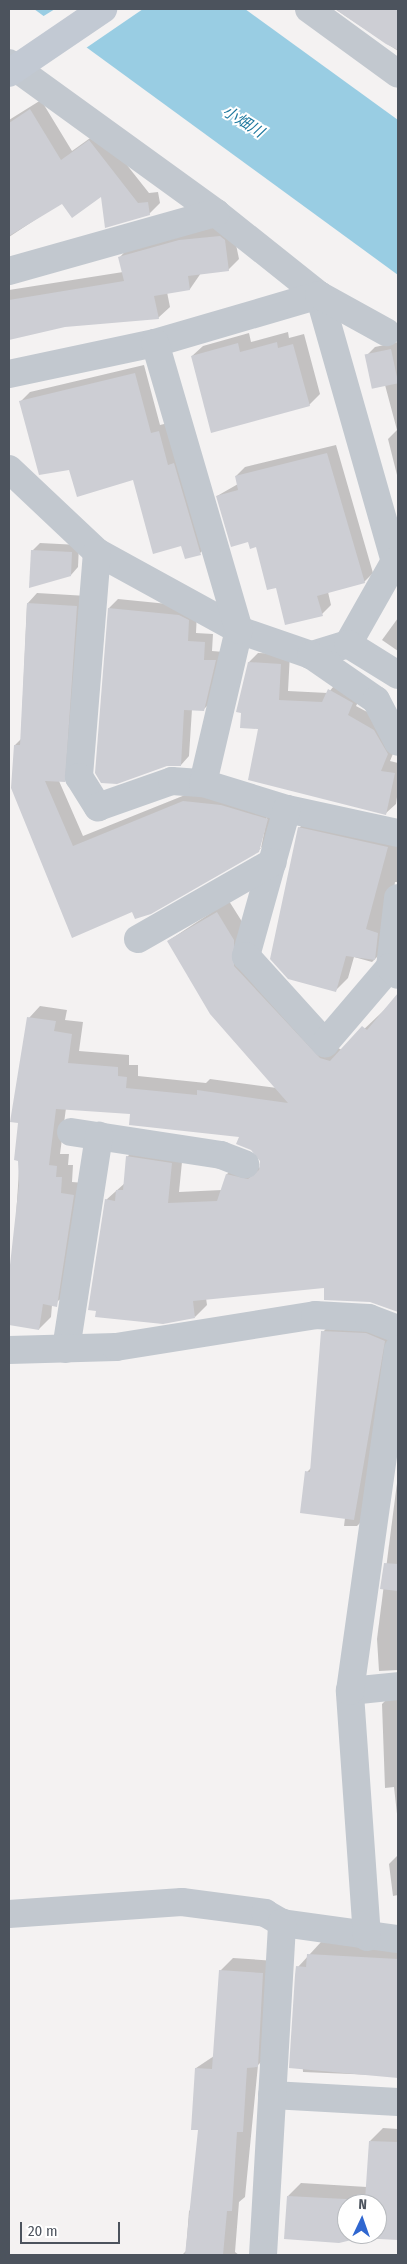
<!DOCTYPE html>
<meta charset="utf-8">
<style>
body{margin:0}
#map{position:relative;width:407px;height:2264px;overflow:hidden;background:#f4f2f2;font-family:"Fira Sans Condensed","Noto Sans JP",sans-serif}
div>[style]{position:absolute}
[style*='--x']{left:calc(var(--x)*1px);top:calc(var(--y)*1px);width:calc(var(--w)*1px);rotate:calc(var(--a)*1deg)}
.water>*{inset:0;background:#99cde3}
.pier>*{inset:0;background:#f4f2f2}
.shadow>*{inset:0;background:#0003}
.building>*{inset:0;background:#cdced4;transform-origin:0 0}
.street>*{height:28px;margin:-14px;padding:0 14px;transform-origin:14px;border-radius:14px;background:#c2c8cf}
.secondary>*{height:28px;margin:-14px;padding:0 14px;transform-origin:14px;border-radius:14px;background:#c2c9d3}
span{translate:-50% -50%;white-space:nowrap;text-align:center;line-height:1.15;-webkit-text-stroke:4px #fff;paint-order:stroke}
.water-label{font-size:15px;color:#1e789e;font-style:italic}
.frame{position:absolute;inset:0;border:10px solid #4c535d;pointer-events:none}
.north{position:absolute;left:337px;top:2194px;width:50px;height:50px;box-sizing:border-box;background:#fff;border:1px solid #b7babe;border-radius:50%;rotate:3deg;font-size:14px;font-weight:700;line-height:20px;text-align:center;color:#4c535d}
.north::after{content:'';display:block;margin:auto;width:18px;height:22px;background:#3067d0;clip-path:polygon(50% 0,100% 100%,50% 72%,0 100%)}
.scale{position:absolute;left:20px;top:2222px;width:100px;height:22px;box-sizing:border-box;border:2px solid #4c535d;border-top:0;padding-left:6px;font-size:15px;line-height:18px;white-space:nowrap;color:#4c535d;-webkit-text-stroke:4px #fff;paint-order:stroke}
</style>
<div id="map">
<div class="water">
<i style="clip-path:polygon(34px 9px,245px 9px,398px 120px,398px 275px)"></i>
</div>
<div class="pier">
<i style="clip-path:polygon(55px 9px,143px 9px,86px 48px,42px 17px)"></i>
</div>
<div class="shadow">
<i style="clip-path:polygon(335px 9px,398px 9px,398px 51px)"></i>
<i style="clip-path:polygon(41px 100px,72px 151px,100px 131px,149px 193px,158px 192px,160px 203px,149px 214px,102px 195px,62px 202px,9px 237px,9px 120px)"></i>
<i style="clip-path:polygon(232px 225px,239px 259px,228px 270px,201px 273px,190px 289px,167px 292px,170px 307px,158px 318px,65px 326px,9px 339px,9px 290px,123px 272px,120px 257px,131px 245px,191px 229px)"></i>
<i style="clip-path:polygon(288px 332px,289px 338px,304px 334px,320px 394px,309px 405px,192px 356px,203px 346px,249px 333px,251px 342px)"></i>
<i style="clip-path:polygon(398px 342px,398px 479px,388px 439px,397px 430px,385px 385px,366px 356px,375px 347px)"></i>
<i style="clip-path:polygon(144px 365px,160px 425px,168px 423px,209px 544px,200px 553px,182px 545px,134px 479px,69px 468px,21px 401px,30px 392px)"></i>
<i style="clip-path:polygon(336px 445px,373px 573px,364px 582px,328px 592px,331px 605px,322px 614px,277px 587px,257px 546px,217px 496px,238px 484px,236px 476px,245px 467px)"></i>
<i style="clip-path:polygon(40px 543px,79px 545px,78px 567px,71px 575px,32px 551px)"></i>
<i style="clip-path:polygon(evenodd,37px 593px,87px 596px,75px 770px,59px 781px,83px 836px,195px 791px,278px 809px,269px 840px,258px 851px,73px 936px,15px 745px,21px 739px,27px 604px,37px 593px,268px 813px,261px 848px,259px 848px,268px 813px)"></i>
<i style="clip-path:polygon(118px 599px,188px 606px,197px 612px,196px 633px,213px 634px,212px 651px,224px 652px,212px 701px,203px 710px,192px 709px,189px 756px,181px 765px,109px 608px)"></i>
<i style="clip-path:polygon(398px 618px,398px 651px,382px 640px)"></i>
<i style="clip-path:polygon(258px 653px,290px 654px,288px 691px,328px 693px,339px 680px,362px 694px,356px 706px,384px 721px,397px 744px,390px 761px,398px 763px,398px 790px,396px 804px,386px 813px,260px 728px,249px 662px)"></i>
<i style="clip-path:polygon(312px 816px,398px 841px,398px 882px,395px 882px,385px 949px,372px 962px,354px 957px,348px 978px,336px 990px,299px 828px)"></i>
<i style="clip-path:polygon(229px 901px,246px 928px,246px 954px,326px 1042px,342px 1050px,398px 997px,398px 1310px,326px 1287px,206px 1298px,207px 1305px,195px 1317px,106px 1200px,125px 1183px,127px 1157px,139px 1145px,183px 1152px,179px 1192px,222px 1190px,227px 1174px,239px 1162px,261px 1168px,262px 1161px,240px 1136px,131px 1112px,66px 1108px,60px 1154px,69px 1154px,68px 1165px,73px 1165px,72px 1182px,85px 1183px,68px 1294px,52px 1305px,51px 1317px,39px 1329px,9px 1323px,29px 1018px,40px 1006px,67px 1010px,65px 1020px,83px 1022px,79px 1051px,129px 1055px,129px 1065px,138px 1065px,138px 1076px,206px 1083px,210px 1079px,277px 1088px,168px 941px)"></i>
<i style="clip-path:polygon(336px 1318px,393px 1325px,371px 1512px,357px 1526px,344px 1526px,345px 1518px,307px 1472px,312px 1467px,323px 1332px)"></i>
<i style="clip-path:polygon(398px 1475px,398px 1670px,379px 1671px,377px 1639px)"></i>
<i style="clip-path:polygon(394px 1692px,398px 1692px,398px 1823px,394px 1787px,385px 1788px,382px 1704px)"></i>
<i style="clip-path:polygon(398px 1855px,398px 1895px,393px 1896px,389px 1864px)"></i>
<i style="clip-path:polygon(321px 1942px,398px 1947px,398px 2076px,303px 2072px,298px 1967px)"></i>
<i style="clip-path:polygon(233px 1958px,276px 1961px,271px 2052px,258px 2065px,245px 2197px,239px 2202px,235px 2252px,239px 2255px,182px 2255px,186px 2251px,189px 2211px,194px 2206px,199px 2129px,196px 2068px,214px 2056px,220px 1971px)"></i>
<i style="clip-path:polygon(evenodd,383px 2128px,398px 2129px,398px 2238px,360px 2236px,339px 2242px,288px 2196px,301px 2183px,367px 2187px,370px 2141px,383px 2128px,347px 2204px,377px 2204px,377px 2234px,347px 2234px,347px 2204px)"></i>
</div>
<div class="building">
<i style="clip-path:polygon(335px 9px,398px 9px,398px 50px,386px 44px)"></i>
<i style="clip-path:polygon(30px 109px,61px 160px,89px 140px,138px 203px,148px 202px,150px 215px,105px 228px,101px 197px,72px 218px,62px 204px,9px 236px,9px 123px)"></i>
<i style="clip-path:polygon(220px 236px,225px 240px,229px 271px,188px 276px,190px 290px,154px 296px,159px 319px,65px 327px,9px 340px,9px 300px,124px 281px,118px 257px,179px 240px)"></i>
<i style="clip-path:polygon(277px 342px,278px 348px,293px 344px,310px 406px,211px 433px,191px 356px,238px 343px,240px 352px)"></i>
<i style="left:391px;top:349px;width:35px;height:27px;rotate:78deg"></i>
<i style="clip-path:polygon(135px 373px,151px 433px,159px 431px,168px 465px,174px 463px,201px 555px,185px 559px,181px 546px,153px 554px,133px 480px,77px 497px,69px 470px,39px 475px,19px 401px)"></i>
<i style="clip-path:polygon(327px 453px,365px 583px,317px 596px,323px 616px,285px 625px,276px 588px,267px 590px,256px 547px,250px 549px,248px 542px,231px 547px,216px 496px,238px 490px,235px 476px)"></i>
<i style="clip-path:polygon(31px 550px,72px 552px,71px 576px,29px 588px)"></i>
<i style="clip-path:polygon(27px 603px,77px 606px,65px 782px,45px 781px,73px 846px,183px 801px,221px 805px,268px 819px,259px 852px,151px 914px,135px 919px,132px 912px,72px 938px,11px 788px,14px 745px,20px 745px)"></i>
<i style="clip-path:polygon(108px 608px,179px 615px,189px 620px,188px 641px,205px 642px,204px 660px,216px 660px,204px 711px,184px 710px,181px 766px,167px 766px,117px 784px,101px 783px,95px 773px)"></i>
<i style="clip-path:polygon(248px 662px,281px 664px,279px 700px,322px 702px,328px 689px,353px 703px,348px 715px,374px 730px,388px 754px,381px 771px,395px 773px,386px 815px,248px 780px,258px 729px,240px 728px,241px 713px,236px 712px)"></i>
<i style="clip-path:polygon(298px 827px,388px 847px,366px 929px,378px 933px,375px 960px,346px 956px,336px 992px,288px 979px,270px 959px)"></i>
<i style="clip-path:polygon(217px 912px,234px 940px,234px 966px,320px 1058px,330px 1061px,362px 1026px,367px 1030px,398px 993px,398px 1312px,370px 1302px,324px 1300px,324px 1288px,193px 1301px,195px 1318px,163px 1324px,95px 1317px,96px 1311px,88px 1310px,105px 1199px,115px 1201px,116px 1190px,123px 1190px,126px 1156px,172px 1163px,168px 1203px,217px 1201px,226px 1174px,248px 1179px,259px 1170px,260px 1161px,251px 1150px,236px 1144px,239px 1137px,129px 1125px,130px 1114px,56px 1109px,49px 1165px,57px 1166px,56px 1177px,62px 1177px,61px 1193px,74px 1195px,57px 1307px,43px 1304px,39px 1330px,9px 1325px,9px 1274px,19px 1184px,18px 1161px,14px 1160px,18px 1123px,10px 1122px,27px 1017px,56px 1021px,54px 1031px,72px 1034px,68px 1063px,118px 1067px,118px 1076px,127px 1077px,126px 1088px,197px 1095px,197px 1090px,288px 1103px,210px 1014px,167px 941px)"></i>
<i style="clip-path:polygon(321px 1331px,366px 1333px,385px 1341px,354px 1520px,300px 1513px,305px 1471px,310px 1472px)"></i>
<i style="clip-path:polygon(384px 1563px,398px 1564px,398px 1591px,380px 1589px)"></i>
<i style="clip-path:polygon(307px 1954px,398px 1959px,398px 2078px,289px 2068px,295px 1975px,296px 1966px,306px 1967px)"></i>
<i style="clip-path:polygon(219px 1970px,263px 1973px,258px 2067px,247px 2068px,243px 2132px,237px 2132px,232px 2211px,227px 2211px,223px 2255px,185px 2255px,198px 2130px,191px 2130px,195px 2068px,212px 2069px)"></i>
<i style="clip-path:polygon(evenodd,369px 2141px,398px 2142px,398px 2240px,360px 2238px,339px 2243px,284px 2239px,287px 2196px,365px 2200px,369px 2141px,347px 2204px,377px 2204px,377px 2234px,347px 2234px,347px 2204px)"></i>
</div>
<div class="street">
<i style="--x:309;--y:9;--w:110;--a:36.1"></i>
<i style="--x:9;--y:63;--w:256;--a:35.9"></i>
<i style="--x:216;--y:213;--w:132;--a:38.5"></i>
<i style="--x:319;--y:295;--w:277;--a:74.1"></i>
<i style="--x:395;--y:561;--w:95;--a:119.5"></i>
<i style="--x:348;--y:644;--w:39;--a:163"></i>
<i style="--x:311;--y:655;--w:76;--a:-160.9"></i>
<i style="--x:239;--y:630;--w:162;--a:-151.2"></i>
<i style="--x:97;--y:552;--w:121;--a:-136.7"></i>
<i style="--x:9;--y:271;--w:215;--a:-15.7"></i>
<i style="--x:9;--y:374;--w:149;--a:-12"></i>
<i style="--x:155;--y:343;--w:171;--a:-16.3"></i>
<i style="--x:319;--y:295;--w:77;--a:28.9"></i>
<i style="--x:97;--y:552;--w:226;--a:94.6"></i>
<i style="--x:79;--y:777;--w:36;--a:58"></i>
<i style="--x:98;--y:807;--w:78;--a:-19.4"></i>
<i style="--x:172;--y:781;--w:31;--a:4"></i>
<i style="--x:203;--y:783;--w:157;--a:-76.8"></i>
<i style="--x:239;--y:630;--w:299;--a:-106.3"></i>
<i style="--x:348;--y:644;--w:59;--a:31.8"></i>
<i style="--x:311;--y:655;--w:79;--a:34.7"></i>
<i style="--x:376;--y:700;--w:47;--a:62.4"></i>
<i style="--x:203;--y:783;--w:88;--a:17.2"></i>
<i style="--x:287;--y:809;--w:114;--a:12.2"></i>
<i style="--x:287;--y:809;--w:153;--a:105.6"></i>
<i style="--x:246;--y:956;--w:118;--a:47.8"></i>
<i style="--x:325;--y:1043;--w:100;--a:-49.5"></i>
<i style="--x:398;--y:898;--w:69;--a:96.6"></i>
<i style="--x:390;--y:967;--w:11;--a:45"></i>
<i style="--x:138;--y:939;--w:155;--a:-29.7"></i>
<i style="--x:71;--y:1132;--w:152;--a:8.7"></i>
<i style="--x:221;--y:1155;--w:26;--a:21"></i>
<i style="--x:66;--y:1349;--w:216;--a:-81.2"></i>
<i style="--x:9;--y:1350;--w:107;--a:-1.6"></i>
<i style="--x:116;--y:1347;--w:202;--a:-9.1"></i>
<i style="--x:315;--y:1315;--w:54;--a:3.2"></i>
<i style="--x:369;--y:1318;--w:31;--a:21"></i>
<i style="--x:350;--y:1691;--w:48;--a:-5.9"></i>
<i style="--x:9;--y:1914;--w:173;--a:-4"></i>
<i style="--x:182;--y:1902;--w:84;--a:7.5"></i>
<i style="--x:265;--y:1913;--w:20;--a:30"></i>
<i style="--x:282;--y:1923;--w:117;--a:7.9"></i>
<i style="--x:367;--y:1937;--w:247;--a:-94"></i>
<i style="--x:350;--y:1691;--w:345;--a:-82"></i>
<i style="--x:272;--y:2095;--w:126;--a:3.2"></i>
<i style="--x:263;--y:2255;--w:333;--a:-86.7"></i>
</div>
<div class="secondary">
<i style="--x:9;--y:73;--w:114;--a:-34.2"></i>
</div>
<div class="water-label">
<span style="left:243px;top:122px;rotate:32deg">小畑川</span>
</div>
<div class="frame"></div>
<div class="north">N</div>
<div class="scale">20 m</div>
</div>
